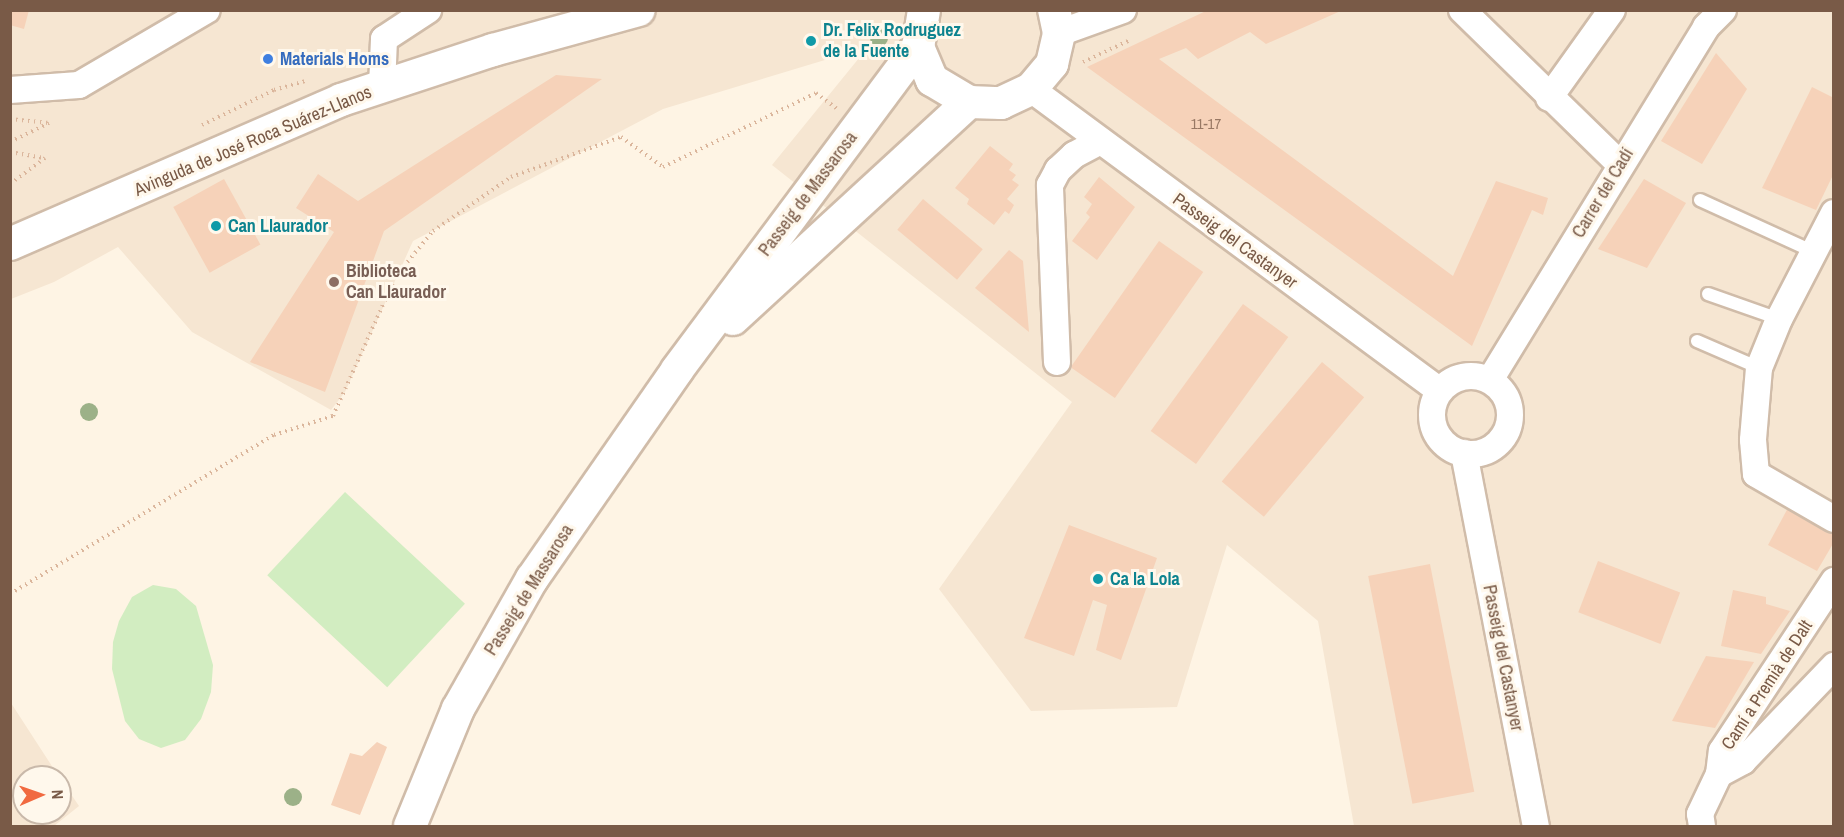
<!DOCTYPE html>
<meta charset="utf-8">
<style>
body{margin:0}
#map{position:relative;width:1844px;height:837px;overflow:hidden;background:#fef4e4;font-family:"Archivo Narrow",sans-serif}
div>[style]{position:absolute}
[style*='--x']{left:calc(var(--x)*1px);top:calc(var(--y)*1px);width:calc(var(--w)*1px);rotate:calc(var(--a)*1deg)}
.residential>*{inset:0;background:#f6e6d2}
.green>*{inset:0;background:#d2edc1;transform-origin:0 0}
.building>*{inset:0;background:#f6d2b9;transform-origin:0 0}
.path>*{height:4px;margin-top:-2px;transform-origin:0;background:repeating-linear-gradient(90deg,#dbb69c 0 1.5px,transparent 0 6px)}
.roads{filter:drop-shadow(2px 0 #d0bca9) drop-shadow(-2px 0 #d0bca9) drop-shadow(0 2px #d0bca9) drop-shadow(0 -2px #d0bca9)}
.service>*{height:12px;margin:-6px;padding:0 6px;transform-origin:6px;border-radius:6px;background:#fff}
.minor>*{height:26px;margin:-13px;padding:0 13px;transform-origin:13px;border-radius:13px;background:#fff}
.minor>.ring{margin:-13px;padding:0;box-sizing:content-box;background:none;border:26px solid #fff;border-radius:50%}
.tertiary>*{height:32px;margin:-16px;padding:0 16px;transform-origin:16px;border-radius:16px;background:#fff}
.trees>*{width:18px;height:18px;margin:-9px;border-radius:50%;background:#9cb188}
.dots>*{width:16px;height:16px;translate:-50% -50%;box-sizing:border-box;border:3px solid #fff8ec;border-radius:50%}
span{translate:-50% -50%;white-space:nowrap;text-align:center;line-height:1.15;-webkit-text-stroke:6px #fff8ec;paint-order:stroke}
.number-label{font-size:15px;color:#987864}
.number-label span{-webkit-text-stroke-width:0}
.culture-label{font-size:18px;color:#0d838f;font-weight:700}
.left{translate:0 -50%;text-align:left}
.shop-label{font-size:18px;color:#366cbe;font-weight:700}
.street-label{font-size:18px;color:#795a47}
.education-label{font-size:18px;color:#785e54;font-weight:700}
.frame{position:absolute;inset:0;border:12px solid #795a47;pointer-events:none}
.north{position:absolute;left:12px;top:765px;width:60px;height:60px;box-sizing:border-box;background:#fff8ec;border:2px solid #c9b9aa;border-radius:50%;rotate:88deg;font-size:16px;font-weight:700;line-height:24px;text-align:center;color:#795a47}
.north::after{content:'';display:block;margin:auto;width:21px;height:27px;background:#f16a40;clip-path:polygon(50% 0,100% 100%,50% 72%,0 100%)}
</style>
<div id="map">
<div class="residential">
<i style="clip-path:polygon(11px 11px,1833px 11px,1833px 826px,1354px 826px,1318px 621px,1227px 545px,1177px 707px,1031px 711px,939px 589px,1072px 402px,772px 165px,868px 47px,663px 109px,413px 241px,345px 392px,331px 410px,192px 332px,118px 247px,54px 282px,11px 299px)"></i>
<i style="clip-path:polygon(11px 703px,59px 777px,24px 777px,24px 813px,60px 813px,60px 778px,79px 806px,54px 826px,11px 826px)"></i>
</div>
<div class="green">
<i style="left:345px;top:492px;width:164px;height:114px;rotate:43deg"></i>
<i style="clip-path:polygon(153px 585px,176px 589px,196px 606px,213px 665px,211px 692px,201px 719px,185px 740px,161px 748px,139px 739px,125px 721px,112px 669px,113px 642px,119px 621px,132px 597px)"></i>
</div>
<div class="building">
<i style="clip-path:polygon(10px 10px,29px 10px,24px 29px,10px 25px)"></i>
<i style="clip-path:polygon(1208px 10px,1343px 10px,1266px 44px,1250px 32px,1198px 59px,1186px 48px,1159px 59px,1453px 276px,1496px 181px,1548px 198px,1543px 215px,1532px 210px,1472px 346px,1087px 67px)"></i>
<i style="clip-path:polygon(1716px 53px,1747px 89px,1702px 164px,1661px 141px)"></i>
<i style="clip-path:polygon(556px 75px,602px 79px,384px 231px,325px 392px,250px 362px,334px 232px,296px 208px,318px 174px,358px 201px)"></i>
<i style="clip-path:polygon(1812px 87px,1834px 98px,1834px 173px,1816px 210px,1762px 188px)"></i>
<i style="clip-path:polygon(990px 146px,1013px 164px,1009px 170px,1016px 175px,1012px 180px,1019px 185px,1007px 199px,1014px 205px,1009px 214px,1005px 211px,994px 225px,967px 204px,969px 199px,955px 188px)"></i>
<i style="clip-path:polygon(1099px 177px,1135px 207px,1097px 260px,1072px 241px,1090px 217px,1086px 213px,1092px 204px,1084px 197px)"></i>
<i style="left:224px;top:179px;width:75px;height:58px;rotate:61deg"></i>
<i style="clip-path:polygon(1644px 179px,1686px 203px,1647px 268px,1598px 249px)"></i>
<i style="left:923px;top:199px;width:78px;height:40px;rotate:40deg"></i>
<i style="left:1159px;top:241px;width:54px;height:154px;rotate:35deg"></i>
<i style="clip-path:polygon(1009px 250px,1023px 261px,1029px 332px,975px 288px)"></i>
<i style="left:1243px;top:304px;width:56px;height:157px;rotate:36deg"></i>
<i style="left:1322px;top:362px;width:55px;height:156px;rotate:40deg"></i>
<i style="clip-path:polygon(1789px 506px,1834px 532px,1834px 542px,1817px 571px,1768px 545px)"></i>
<i style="clip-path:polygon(1069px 525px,1157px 558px,1121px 660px,1096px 650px,1107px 605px,1093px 600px,1074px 656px,1024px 638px)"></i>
<i style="left:1598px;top:561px;width:88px;height:55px;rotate:21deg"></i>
<i style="left:1430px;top:564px;width:232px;height:63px;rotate:79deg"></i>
<i style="clip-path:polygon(1733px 590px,1766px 597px,1766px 604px,1790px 611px,1761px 654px,1721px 646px)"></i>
<i style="clip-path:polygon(1706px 656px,1754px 662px,1715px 728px,1672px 721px)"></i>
<i style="clip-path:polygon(377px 742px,387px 747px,360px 815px,331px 805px,350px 753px,362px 756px)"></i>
</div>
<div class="path">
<i style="--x:1083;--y:62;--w:50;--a:-25"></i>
<i style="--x:10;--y:119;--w:39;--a:6"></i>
<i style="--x:49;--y:123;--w:43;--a:154"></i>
<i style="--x:202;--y:125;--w:80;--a:-25.9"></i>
<i style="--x:274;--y:90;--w:35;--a:-16"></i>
<i style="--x:10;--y:152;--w:36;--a:10"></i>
<i style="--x:45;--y:158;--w:44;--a:143.4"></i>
<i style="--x:10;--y:594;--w:308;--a:-31.1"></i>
<i style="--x:274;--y:435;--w:62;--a:-17.9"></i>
<i style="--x:333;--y:416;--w:154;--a:-65.8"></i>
<i style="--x:396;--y:276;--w:58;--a:-50.6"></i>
<i style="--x:433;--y:231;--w:95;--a:-34.7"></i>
<i style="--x:511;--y:177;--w:117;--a:-20"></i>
<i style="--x:621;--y:137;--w:52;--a:35.5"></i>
<i style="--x:663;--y:167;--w:170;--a:-25.8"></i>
<i style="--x:816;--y:93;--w:26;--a:37"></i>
</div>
<div class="roads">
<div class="service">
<i style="--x:1700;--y:200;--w:123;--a:24.5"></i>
<i style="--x:1708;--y:294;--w:75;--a:19.4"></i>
<i style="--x:1697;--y:341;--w:68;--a:23.5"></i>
</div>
<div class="minor">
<i style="--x:1462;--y:10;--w:221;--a:44.3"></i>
<i style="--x:1059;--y:33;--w:68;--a:-19.8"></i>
<i style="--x:382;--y:87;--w:48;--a:-87.6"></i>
<i style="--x:384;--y:39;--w:53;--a:-33.4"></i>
<i style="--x:1031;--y:89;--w:508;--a:36.44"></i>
<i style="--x:10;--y:90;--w:69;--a:-4.1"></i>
<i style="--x:79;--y:85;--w:148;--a:-30.4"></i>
<i style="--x:1549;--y:98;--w:108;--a:-54.4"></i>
<i style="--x:1834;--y:213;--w:119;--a:117.4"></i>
<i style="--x:1779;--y:319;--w:53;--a:112.2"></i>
<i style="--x:1759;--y:368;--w:72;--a:94.8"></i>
<i style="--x:1753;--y:440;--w:34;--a:85"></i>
<i style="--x:1756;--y:474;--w:90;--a:30"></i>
<i style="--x:1057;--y:362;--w:177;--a:-92.3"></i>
<i style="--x:1050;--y:185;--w:17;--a:-62"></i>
<i style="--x:1058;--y:170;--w:22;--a:-43"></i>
<i style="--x:1074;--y:155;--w:30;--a:-28"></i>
<i class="ring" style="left:1432px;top:376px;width:52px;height:52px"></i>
<i style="--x:1490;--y:380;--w:414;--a:-58.5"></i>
<i style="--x:1706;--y:27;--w:24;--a:-45"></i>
<i style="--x:1464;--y:453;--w:380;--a:79.1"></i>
<i style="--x:1719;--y:774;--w:27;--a:-28"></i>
<i style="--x:1743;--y:761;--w:132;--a:-46.2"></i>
<i style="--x:1702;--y:826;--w:12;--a:-99"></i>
<i style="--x:1700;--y:814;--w:44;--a:-64.6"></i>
<i style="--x:1719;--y:774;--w:23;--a:-83"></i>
<i style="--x:1722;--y:751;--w:204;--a:-56.6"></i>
</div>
<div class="tertiary">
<i style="--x:924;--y:10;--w:37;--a:99"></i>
<i style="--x:918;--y:47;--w:36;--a:67"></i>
<i style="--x:932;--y:80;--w:43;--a:30.7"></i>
<i style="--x:969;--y:102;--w:32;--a:2"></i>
<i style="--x:1001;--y:103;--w:33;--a:-25"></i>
<i style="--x:1031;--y:89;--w:33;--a:-50"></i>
<i style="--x:1052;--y:64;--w:32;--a:-77"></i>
<i style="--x:1059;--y:33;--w:24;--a:-102"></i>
<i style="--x:10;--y:244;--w:361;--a:-23.5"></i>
<i style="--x:341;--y:100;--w:160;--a:-18.2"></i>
<i style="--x:493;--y:50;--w:151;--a:-15.3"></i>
<i style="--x:733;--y:319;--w:321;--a:-42.6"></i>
<i style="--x:410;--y:826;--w:126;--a:-67.7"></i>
<i style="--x:458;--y:709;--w:150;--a:-60.4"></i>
<i style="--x:532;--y:579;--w:254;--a:-55.2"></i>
<i style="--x:677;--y:370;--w:403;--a:-53.3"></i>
</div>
</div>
<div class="trees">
<i style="left:879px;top:38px"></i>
<i style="left:89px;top:412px"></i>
<i style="left:293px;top:797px"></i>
</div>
<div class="dots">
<i style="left:811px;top:41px;background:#0f9aa8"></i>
<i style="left:268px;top:59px;background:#3f7fe0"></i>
<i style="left:216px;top:226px;background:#0f9aa8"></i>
<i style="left:334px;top:282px;background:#8d6e63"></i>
<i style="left:1098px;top:579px;background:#0f9aa8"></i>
</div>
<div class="number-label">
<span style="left:1206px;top:124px">11-17</span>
</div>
<div class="culture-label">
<span class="left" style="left:823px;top:41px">Dr. Felix Rodruguez<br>de la Fuente</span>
<span class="left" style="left:228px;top:226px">Can Llaurador</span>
<span class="left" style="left:1110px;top:579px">Ca la Lola</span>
</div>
<div class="shop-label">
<span class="left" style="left:280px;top:59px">Materials Homs</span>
</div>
<div class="street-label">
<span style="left:253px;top:141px;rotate:-23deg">Avinguda de José Roca Suárez-Llanos</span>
<span style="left:1603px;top:193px;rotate:-59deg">Carrer del Cadí</span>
<span style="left:808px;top:194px;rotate:-53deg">Passeig de Massarosa</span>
<span style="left:1235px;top:241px;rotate:36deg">Passeig del Castanyer</span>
<span style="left:529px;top:590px;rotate:-58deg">Passeig de Massarosa</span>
<span style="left:1503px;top:658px;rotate:79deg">Passeig del Castanyer</span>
<span style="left:1767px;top:685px;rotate:-57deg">Camí a Premià de Dalt</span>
</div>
<div class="education-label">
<span class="left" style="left:346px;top:282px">Biblioteca<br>Can Llaurador</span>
</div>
<div class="frame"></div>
<div class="north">N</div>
</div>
